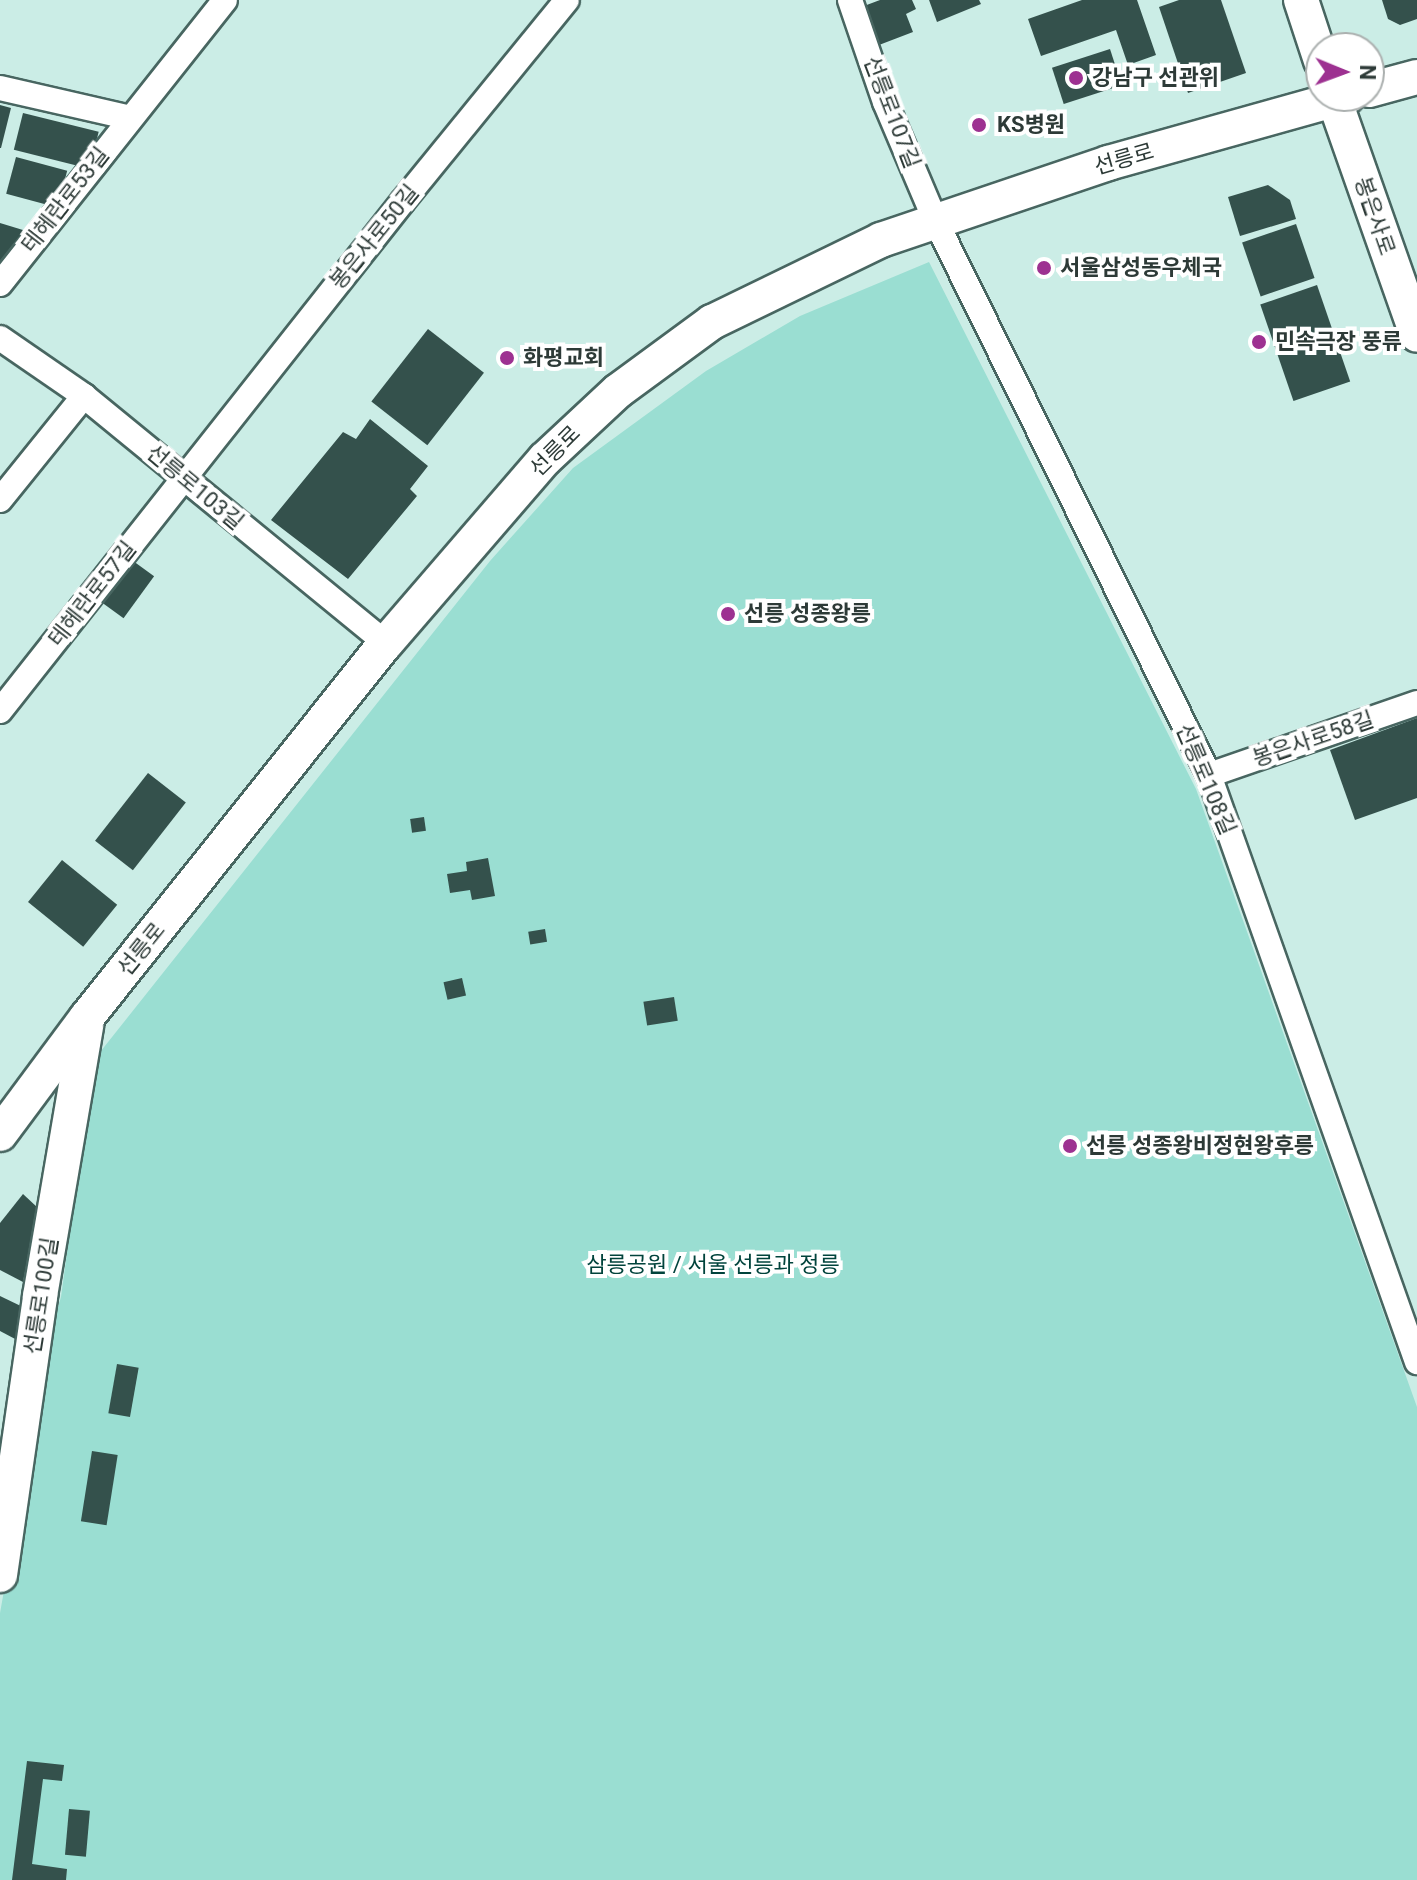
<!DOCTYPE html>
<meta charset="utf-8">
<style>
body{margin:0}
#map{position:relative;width:1417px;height:1880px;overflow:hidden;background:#cbede6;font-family:Roboto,"Noto Sans KR",sans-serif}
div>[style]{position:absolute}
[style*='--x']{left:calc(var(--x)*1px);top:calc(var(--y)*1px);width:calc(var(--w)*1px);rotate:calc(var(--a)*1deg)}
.green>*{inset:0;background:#9aded2}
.building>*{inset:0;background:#34514c;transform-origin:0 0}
.roads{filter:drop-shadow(2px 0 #486661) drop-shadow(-2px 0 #486661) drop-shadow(0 2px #486661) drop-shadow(0 -2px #486661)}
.street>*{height:24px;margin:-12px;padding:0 12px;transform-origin:12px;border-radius:12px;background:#fff}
.secondary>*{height:34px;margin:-17px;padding:0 17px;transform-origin:17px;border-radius:17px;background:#fff}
.dots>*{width:22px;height:22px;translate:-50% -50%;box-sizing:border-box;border:4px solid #fff;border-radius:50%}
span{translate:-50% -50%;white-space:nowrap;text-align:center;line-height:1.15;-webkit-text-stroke:8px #fff;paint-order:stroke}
.poi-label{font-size:22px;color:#2d3a37;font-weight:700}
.left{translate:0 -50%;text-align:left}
.street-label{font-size:22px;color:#2d3a37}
.park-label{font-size:22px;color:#01433c}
.north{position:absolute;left:1305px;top:32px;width:80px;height:80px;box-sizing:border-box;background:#fff;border:2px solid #abb0af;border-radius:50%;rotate:91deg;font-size:22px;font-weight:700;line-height:32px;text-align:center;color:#2d3a37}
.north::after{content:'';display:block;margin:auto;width:28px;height:36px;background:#9d3191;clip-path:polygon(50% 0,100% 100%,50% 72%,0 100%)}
</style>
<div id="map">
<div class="green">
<i style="clip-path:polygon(929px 262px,1196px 789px,1417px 1407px,1417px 1880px,0 1880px,0 1613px,51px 1329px,61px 1297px,93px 1061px,490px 561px,573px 468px,706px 371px,800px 316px)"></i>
</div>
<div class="building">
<i style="clip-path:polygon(880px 0,912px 0,916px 9px,906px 14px,913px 32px,879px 45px,864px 6px)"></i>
<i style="clip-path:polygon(929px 0,979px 0,981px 4px,937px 22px)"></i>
<i style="clip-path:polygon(1082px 0,1137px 0,1156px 55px,1128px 65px,1116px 30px,1041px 56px,1028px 19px)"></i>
<i style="clip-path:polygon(1179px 0,1221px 0,1246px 73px,1188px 93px,1159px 7px)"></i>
<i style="clip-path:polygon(1382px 0,1417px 0,1417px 19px,1400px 25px,1388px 19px)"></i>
<i style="left:1110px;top:49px;width:38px;height:61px;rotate:72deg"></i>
<i style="clip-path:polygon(0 105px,11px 108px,1px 148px,0 148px)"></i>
<i style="left:23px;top:113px;width:78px;height:38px;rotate:14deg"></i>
<i style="left:16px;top:157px;width:53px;height:38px;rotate:15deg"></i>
<i style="clip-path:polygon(1268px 185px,1290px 200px,1296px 219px,1240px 236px,1228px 197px)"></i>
<i style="clip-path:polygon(0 223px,23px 230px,15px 260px,0 272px)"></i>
<i style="left:1296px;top:224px;width:57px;height:57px;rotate:71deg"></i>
<i style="left:1317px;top:285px;width:102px;height:60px;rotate:71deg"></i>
<i style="left:428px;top:329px;width:71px;height:92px;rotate:38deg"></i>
<i style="clip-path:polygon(370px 419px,428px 466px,410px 489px,417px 496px,348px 579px,271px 520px,343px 432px,356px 439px)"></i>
<i style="left:129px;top:558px;width:31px;height:52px;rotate:36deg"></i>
<i style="clip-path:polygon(1417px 718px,1417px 798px,1355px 820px,1330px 750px)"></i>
<i style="left:148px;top:773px;width:48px;height:86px;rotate:38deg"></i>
<i style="left:424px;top:817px;width:14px;height:14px;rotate:82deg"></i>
<i style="clip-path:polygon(488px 858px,495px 896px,472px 900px,470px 890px,450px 893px,447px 874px,467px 871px,466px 862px)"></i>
<i style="left:62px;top:860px;width:71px;height:54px;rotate:39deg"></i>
<i style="left:545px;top:929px;width:13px;height:17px;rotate:81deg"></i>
<i style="left:462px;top:978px;width:18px;height:19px;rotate:77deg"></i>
<i style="left:674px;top:997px;width:24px;height:31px;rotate:81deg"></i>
<i style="clip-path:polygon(23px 1194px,38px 1208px,23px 1282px,0 1270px,0 1223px)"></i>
<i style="clip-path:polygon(0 1296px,27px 1309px,17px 1340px,0 1331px)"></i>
<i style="left:117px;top:1364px;width:22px;height:50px;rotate:10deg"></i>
<i style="left:92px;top:1451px;width:26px;height:71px;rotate:9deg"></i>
<i style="clip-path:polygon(27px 1761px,64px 1765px,62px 1781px,43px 1779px,32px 1864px,67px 1869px,66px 1880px,12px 1880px)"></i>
<i style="left:69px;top:1809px;width:21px;height:46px;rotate:5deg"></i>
</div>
<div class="roads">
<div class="street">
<i style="--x:850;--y:0;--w:108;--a:71.1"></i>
<i style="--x:885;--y:102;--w:130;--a:67"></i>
<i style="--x:936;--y:222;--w:617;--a:63.73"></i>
<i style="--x:1209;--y:775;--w:623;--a:70.49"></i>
<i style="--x:0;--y:88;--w:134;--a:12.9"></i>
<i style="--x:0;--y:284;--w:362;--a:-51.6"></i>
<i style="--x:0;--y:338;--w:102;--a:34.6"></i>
<i style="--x:84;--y:396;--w:390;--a:39.3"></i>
<i style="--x:0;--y:500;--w:134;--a:-51.1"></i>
<i style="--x:0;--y:711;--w:650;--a:-51.68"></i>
<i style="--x:403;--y:201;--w:259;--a:-50.8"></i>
<i style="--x:1209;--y:775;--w:220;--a:-19.1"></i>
</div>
<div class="secondary">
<i style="--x:1301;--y:0;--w:64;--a:71.8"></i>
<i style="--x:1369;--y:90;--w:50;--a:-15.2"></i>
<i style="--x:1333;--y:96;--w:253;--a:70.6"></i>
<i style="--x:0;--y:1134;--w:146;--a:-53.4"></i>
<i style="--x:87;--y:1017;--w:479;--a:-51.4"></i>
<i style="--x:386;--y:643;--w:243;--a:-49.2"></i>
<i style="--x:545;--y:459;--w:100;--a:-43"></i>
<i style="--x:618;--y:391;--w:117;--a:-36.3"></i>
<i style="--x:712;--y:322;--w:188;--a:-25.9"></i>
<i style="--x:881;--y:240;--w:240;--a:-18.7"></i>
<i style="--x:1108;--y:163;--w:249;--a:-15.6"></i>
<i style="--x:0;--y:1575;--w:282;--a:-81.8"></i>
<i style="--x:40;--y:1296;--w:274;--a:-80.3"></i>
</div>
</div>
<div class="dots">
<i style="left:1076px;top:78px;background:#9d3191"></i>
<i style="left:979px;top:125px;background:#9d3191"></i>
<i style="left:1044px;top:268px;background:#9d3191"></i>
<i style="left:1259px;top:342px;background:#9d3191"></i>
<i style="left:507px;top:358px;background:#9d3191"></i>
<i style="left:728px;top:614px;background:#9d3191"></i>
<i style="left:1070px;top:1146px;background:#9d3191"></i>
</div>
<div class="poi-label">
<span class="left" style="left:1092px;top:78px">강남구 선관위</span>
<span class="left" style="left:997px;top:125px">KS병원</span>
<span class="left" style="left:1060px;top:268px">서울삼성동우체국</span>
<span class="left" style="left:1275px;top:342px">민속극장 풍류</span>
<span class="left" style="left:523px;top:358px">화평교회</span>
<span class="left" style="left:744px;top:614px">선릉 성종왕릉</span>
<span class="left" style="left:1086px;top:1146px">선릉 성종왕비정현왕후릉</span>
</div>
<div class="street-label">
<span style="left:892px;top:112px;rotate:69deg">선릉로107길</span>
<span style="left:1124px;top:159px;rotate:-16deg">선릉로</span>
<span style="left:65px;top:200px;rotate:-52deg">테헤란로53길</span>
<span style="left:1375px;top:216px;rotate:71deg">봉은사로</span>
<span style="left:374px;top:237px;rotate:-51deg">봉은사로50길</span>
<span style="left:555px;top:451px;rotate:-45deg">선릉로</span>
<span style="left:195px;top:487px;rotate:40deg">선릉로103길</span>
<span style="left:92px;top:594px;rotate:-52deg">테헤란로57길</span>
<span style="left:1313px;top:739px;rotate:-19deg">봉은사로58길</span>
<span style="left:1206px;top:779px;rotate:67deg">선릉로108길</span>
<span style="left:141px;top:949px;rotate:-51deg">선릉로</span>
<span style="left:41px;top:1296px;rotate:-81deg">선릉로100길</span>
</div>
<div class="park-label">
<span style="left:713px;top:1265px">삼릉공원 / 서울 선릉과 정릉</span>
</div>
<div class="north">N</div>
</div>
